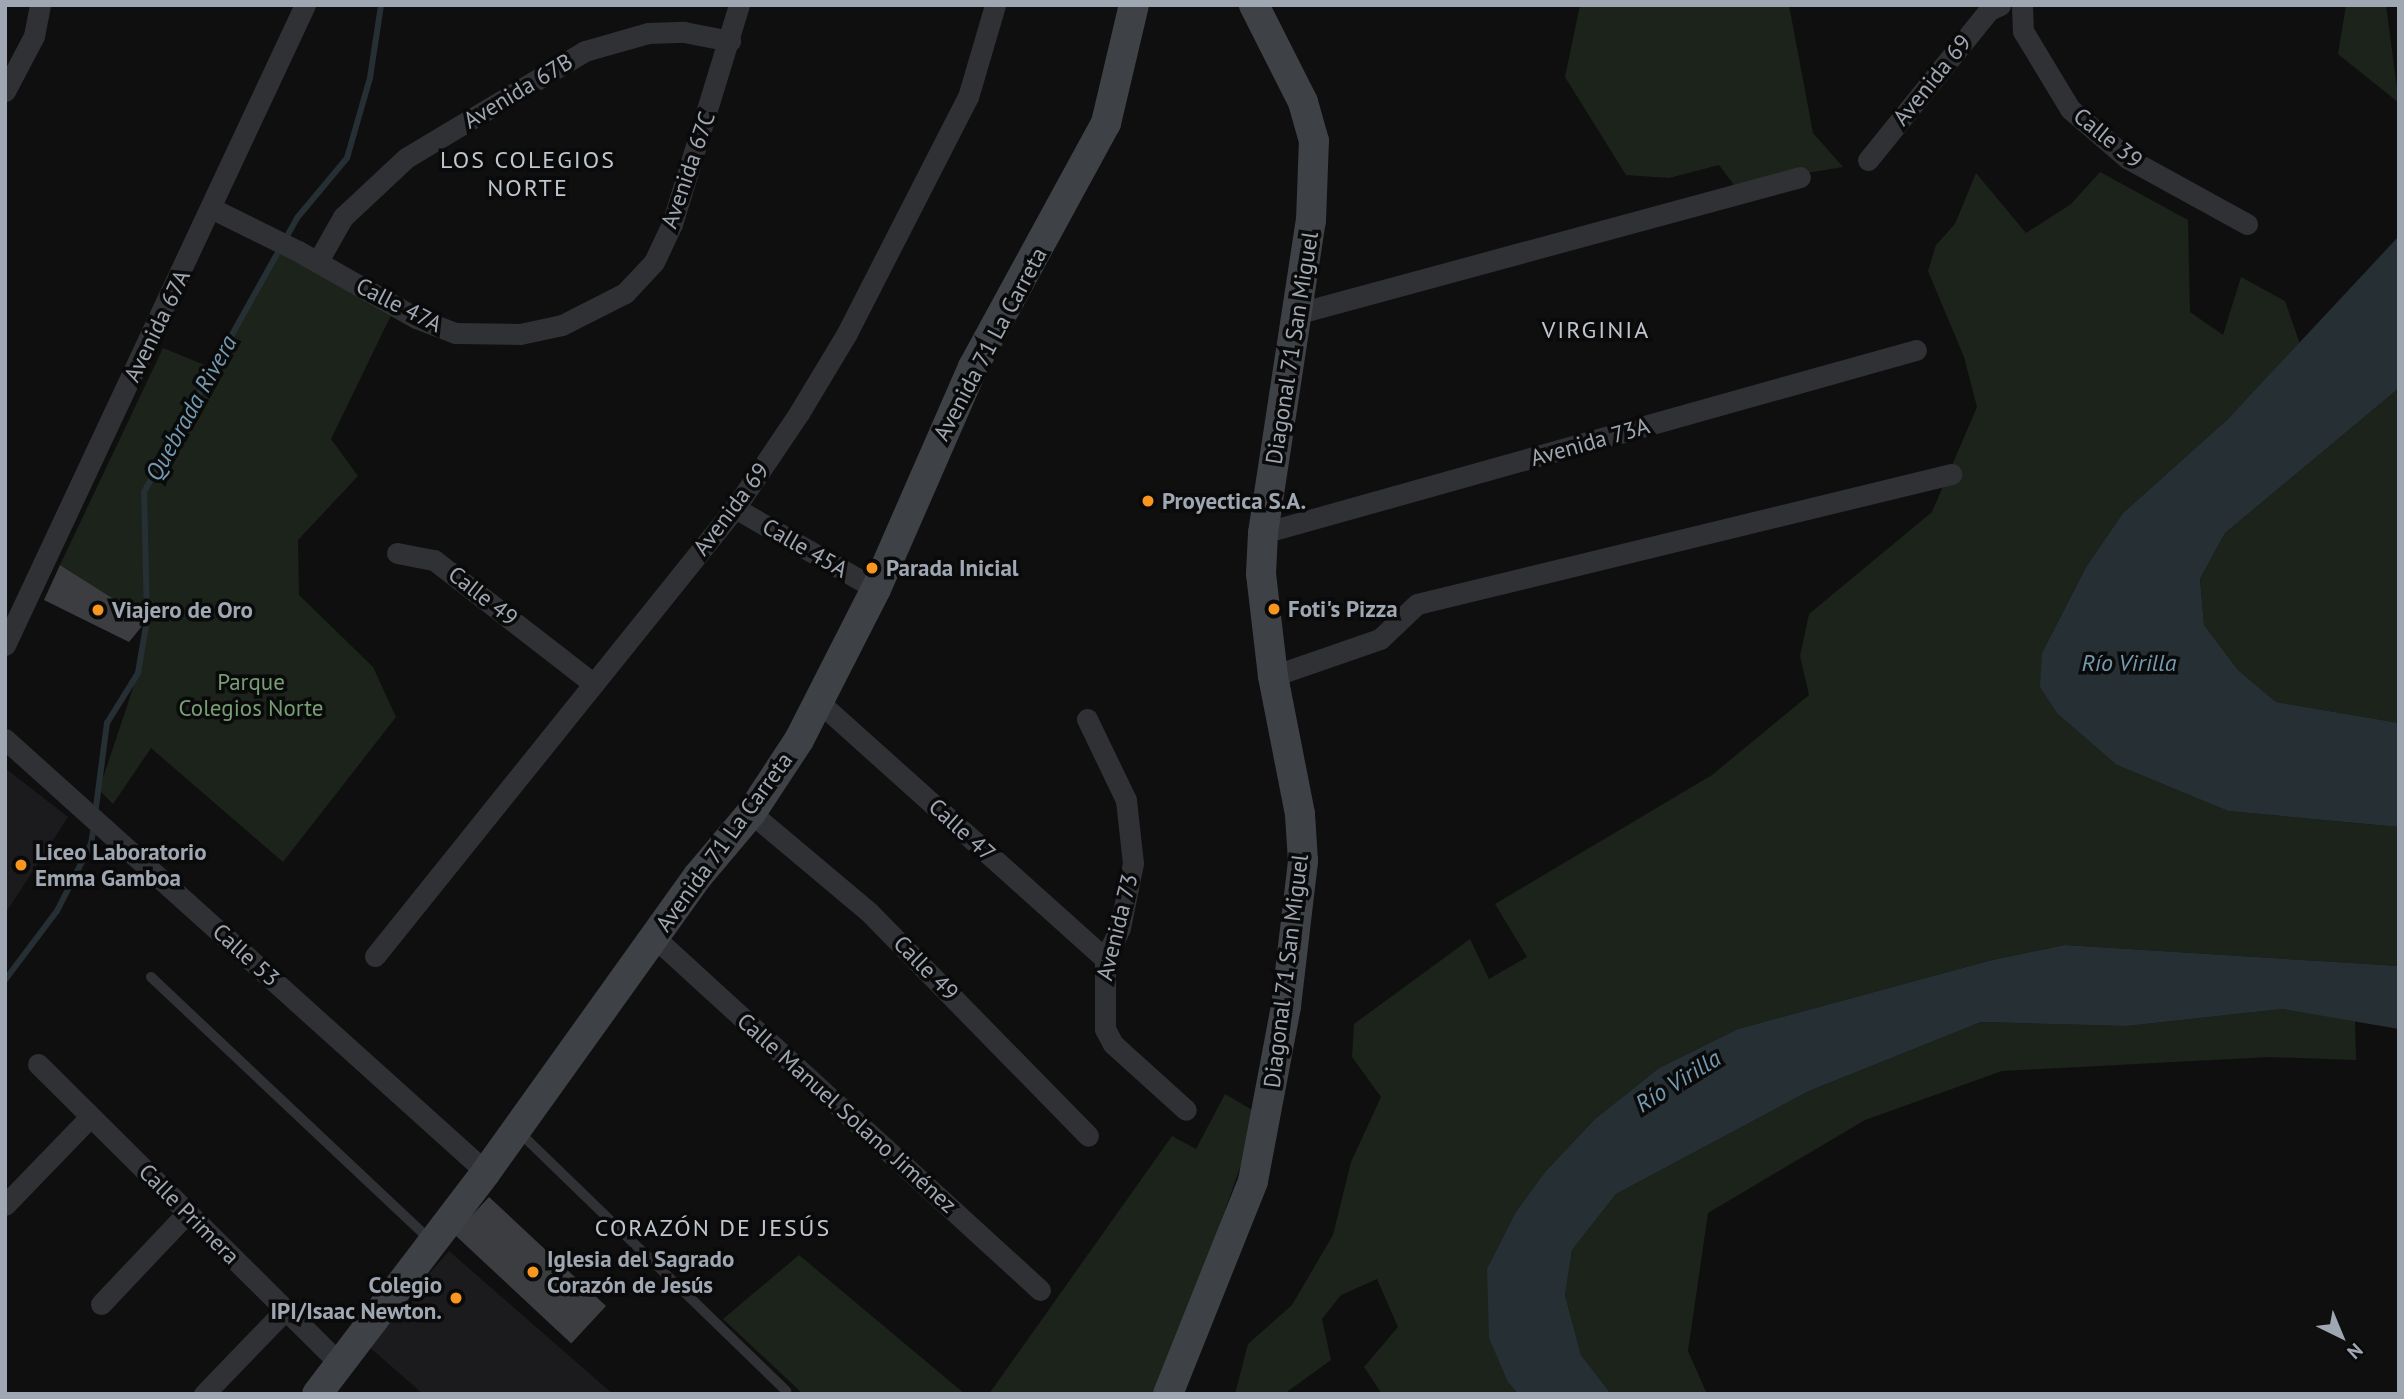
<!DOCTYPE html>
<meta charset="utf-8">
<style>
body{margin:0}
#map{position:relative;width:2404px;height:1399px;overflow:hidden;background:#0f0f10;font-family:"PT Sans",sans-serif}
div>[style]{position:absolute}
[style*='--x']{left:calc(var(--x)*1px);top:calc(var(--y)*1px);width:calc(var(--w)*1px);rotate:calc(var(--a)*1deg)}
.built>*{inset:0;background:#1b1b1d}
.green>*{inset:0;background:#1b231b}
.water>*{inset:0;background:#252f34}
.stream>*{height:6px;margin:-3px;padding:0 3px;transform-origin:3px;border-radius:3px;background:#252f34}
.building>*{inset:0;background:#3b3d40;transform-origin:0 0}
.lane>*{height:10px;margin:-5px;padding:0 5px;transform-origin:5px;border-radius:5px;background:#303135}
.street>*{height:21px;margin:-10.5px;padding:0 10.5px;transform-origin:10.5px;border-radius:10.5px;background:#303135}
.secondary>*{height:30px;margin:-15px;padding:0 15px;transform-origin:15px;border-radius:15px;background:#3e4146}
.dots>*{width:19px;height:19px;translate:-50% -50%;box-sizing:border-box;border:4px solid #0a0a0b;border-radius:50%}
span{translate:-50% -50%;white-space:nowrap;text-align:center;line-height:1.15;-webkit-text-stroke:7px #0a0a0b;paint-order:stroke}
.street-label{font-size:23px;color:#9fa7b2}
.poi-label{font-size:23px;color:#9fa7b2;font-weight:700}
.left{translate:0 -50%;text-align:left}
.right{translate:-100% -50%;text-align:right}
.park-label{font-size:23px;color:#779e75}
.neighbourhood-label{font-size:24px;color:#c0c6ce;letter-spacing:2px}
.water-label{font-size:24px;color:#749ab0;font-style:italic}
.frame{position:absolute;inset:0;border:7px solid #9fa7b2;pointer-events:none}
.north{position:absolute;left:2306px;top:1301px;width:70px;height:70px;-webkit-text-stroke:5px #0a0a0b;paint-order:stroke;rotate:137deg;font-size:19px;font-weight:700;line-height:28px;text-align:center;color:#9fa7b2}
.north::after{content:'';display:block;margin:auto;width:24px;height:32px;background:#9fa7b2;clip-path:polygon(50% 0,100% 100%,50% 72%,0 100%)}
</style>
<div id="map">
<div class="built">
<i style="clip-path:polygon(5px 768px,68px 817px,5px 914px)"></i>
<i style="clip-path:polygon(449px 1251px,613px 1394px,423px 1394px,367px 1345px)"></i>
</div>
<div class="green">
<i style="clip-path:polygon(1580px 5px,1789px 5px,1813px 133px,1843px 167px,1734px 185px,1719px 165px,1669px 178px,1626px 175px,1565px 77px)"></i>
<i style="clip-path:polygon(2346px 5px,2386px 5px,2399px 103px,2338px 54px)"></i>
<i style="clip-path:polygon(2100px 172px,2188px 220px,2190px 312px,2223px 335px,2241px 277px,2285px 301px,2300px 344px,2228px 419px,2123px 513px,2086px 567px,2042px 653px,2117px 765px,2228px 811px,2399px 827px,2399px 966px,2065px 945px,1992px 960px,1738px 1029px,1659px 1068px,1595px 1119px,1546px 1171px,1508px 1382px,1518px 1394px,1382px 1394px,1364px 1367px,1398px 1327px,1377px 1279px,1341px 1295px,1322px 1319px,1331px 1360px,1284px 1394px,1235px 1394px,1248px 1344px,1292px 1305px,1333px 1235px,1351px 1162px,1381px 1097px,1352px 1057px,1354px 1024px,1470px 939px,1489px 979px,1527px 957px,1495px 904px,1712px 775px,1809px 695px,1800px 656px,1809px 614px,1932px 512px,1977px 407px,1964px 357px,1928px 271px,1936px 245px,1955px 224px,1976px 173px,2026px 233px,2071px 204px)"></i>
<i style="clip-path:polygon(279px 247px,395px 307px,331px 439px,358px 476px,298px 540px,299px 595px,373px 667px,396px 717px,283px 862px,151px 748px,113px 804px,99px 790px,138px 673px,147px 620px,60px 565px,163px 348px,212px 368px)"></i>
<i style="clip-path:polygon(2399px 388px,2399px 723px,2276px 702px,2238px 670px,2204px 625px,2200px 579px,2225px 533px)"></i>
<i style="clip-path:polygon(2282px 1009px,2355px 1021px,2356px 1060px,2269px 1057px,2002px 1071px,1865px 1120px,1708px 1213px,1688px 1351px,1707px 1394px,1611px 1394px,1581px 1355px,1565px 1295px,1572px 1250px,1616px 1194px,1809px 1091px,1981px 1022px,2127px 1026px)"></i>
<i style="clip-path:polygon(1225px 1094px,1259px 1114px,1160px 1394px,989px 1394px,1172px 1136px,1196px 1149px)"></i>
<i style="clip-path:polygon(799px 1255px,965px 1394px,803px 1394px,723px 1319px)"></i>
</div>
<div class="water">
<i style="clip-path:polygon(2399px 236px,2399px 388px,2225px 533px,2200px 579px,2204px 625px,2238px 670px,2276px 702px,2399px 723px,2399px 827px,2228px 811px,2117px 765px,2057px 713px,2040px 687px,2042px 653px,2086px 567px,2123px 513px,2228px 419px)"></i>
<i style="clip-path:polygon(2065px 945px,2399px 966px,2399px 1029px,2282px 1009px,2127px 1026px,1981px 1022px,1809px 1091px,1616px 1194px,1572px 1250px,1565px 1295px,1581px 1355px,1611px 1394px,1518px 1394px,1508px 1382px,1489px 1338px,1487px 1269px,1516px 1212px,1546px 1171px,1595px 1119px,1659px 1068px,1738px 1029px,1992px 960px)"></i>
</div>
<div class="stream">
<i style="--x:95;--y:815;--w:93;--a:-82.6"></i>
<i style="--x:107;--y:723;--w:59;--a:-58.2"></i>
<i style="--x:138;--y:673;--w:54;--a:-80.4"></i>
<i style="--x:147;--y:620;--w:128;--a:-91.3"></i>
<i style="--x:144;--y:492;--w:314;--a:-60.8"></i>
<i style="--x:297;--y:218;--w:78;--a:-50.2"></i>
<i style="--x:347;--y:158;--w:83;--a:-74"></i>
<i style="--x:370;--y:78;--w:74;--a:-81.4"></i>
<i style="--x:5;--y:980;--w:86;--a:-53"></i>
<i style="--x:57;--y:911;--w:75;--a:-63.1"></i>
<i style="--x:91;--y:844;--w:19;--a:-81"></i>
</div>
<div class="building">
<i style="clip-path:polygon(60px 565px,147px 620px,129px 642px,44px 600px)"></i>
<i style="left:489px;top:1197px;width:160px;height:51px;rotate:43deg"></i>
</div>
<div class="lane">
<i style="--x:151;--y:977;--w:386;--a:43.3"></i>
<i style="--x:517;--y:1130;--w:375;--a:44.1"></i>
</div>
<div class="street">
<i style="--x:2022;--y:5;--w:26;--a:88"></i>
<i style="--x:2023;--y:31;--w:91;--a:58.9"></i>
<i style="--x:2070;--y:109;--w:75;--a:40.7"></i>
<i style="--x:2127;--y:158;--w:137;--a:28.8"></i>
<i style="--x:5;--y:91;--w:62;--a:-62.2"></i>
<i style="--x:34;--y:36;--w:32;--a:-79"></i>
<i style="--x:1868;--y:160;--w:193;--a:-51.1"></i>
<i style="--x:1989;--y:10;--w:12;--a:-24"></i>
<i style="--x:213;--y:209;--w:95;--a:26.3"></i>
<i style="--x:298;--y:251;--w:136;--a:29.6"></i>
<i style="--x:416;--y:318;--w:42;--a:21"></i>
<i style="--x:455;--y:333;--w:65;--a:0.9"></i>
<i style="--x:520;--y:334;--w:43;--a:-12.1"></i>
<i style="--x:562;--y:325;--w:71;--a:-26.9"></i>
<i style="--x:625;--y:293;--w:42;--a:-46.9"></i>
<i style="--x:654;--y:262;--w:42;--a:-64.7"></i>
<i style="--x:672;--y:224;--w:229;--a:-73"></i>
<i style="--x:318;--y:261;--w:51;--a:-60.4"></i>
<i style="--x:343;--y:217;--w:86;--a:-43.1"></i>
<i style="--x:406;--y:158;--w:209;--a:-30.9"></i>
<i style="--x:585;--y:51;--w:66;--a:-15.9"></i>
<i style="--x:648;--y:33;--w:36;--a:-2"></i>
<i style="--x:684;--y:32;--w:47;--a:11.1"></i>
<i style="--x:1299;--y:313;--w:519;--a:-15.19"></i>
<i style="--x:735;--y:508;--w:163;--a:29.9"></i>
<i style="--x:1263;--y:533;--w:678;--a:-15.66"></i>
<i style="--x:397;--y:553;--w:38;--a:11"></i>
<i style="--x:434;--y:560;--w:202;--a:37.8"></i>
<i style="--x:5;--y:645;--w:707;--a:-64.89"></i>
<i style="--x:1273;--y:676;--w:113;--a:-19.1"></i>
<i style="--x:1380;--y:639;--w:51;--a:-43.4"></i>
<i style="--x:1417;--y:604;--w:550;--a:-13.68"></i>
<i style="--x:819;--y:702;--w:385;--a:41.9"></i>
<i style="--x:1087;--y:719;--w:90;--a:64.3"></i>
<i style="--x:1126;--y:800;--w:63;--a:83.7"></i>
<i style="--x:1133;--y:863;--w:66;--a:101.3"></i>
<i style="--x:1120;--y:928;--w:34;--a:116"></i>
<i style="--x:1105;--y:959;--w:70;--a:90"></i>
<i style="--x:1105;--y:1029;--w:17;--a:62"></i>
<i style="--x:1113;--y:1044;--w:98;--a:42.1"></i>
<i style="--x:5;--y:739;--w:647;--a:41.99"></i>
<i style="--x:751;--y:813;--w:154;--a:40"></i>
<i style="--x:869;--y:912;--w:313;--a:45.6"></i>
<i style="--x:654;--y:937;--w:523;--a:42.44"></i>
<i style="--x:375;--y:956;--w:575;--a:-51.22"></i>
<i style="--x:735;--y:508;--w:115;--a:-56"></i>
<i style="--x:799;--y:413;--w:93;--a:-59"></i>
<i style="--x:847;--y:333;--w:265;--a:-62.9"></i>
<i style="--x:968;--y:97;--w:96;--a:-73.6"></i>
<i style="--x:38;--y:1064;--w:426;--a:44.8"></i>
<i style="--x:5;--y:1205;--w:122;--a:-46"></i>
<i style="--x:101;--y:1304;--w:125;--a:-46.6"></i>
<i style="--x:204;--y:1394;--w:117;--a:-46"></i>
</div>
<div class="secondary">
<i style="--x:317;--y:1394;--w:279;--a:-52.7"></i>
<i style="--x:486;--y:1172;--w:364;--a:-54.4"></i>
<i style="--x:698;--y:876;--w:82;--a:-49.9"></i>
<i style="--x:751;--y:813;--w:87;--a:-56.7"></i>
<i style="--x:799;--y:740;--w:169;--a:-63"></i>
<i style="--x:876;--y:589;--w:242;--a:-66.4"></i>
<i style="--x:973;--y:367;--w:278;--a:-61.4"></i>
<i style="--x:1106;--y:123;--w:121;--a:-76.7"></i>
<i style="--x:1168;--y:1394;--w:229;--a:-68.2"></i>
<i style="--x:1253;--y:1181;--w:178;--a:-79.3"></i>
<i style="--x:1286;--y:1006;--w:146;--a:-83.3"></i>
<i style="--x:1303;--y:861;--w:47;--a:-93.7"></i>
<i style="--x:1300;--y:814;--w:141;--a:-101.1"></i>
<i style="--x:1273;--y:676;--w:103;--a:-96.7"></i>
<i style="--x:1261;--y:574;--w:41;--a:-87.2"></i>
<i style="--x:1263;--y:533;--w:316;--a:-81.3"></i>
<i style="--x:1311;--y:221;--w:80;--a:-87.9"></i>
<i style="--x:1314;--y:141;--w:41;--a:-105.8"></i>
<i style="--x:1303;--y:102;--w:109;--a:-116.8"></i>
</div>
<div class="dots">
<i style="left:1148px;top:501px;background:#f9961f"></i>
<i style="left:872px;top:568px;background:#f9961f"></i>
<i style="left:1274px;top:609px;background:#f9961f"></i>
<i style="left:98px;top:610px;background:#f9961f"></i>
<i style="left:21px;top:865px;background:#f9961f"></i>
<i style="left:533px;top:1272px;background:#f9961f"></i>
<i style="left:456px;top:1298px;background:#f9961f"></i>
</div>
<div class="street-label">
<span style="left:1932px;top:80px;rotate:-51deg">Avenida 69</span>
<span style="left:518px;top:91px;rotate:-31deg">Avenida 67B</span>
<span style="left:2108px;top:138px;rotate:39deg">Calle 39</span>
<span style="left:688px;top:170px;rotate:-71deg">Avenida 67C</span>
<span style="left:399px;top:305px;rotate:27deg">Calle 47A</span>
<span style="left:157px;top:326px;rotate:-64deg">Avenida 67A</span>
<span style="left:990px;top:344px;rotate:-62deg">Avenida 71 La Carreta</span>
<span style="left:1292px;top:348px;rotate:-81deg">Diagonal 71 San Miguel</span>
<span style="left:1590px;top:442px;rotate:-16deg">Avenida 73A</span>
<span style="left:731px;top:509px;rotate:-53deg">Avenida 69</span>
<span style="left:805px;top:548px;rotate:30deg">Calle 45A</span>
<span style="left:483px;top:596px;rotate:38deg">Calle 49</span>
<span style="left:962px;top:830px;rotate:42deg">Calle 47</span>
<span style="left:724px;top:842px;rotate:-54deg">Avenida 71 La Carreta</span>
<span style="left:1117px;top:927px;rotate:-76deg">Avenida 73</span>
<span style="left:246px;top:955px;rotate:42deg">Calle 53</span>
<span style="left:926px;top:968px;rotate:45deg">Calle 49</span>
<span style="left:1286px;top:971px;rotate:-83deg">Diagonal 71 San Miguel</span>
<span style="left:847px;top:1113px;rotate:42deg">Calle Manuel Solano Jiménez</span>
<span style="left:189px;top:1214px;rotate:45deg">Calle Primera</span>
</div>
<div class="poi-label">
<span class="left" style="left:1162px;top:501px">Proyectica S.A.</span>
<span class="left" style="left:886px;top:568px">Parada Inicial</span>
<span class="left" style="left:1288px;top:609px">Foti's Pizza</span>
<span class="left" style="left:112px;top:610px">Viajero de Oro</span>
<span class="left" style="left:35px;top:865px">Liceo Laboratorio<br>Emma Gamboa</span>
<span class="left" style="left:547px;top:1272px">Iglesia del Sagrado<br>Corazón de Jesús</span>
<span class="right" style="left:442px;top:1298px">Colegio<br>IPI/Isaac Newton.</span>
</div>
<div class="park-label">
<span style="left:251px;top:695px">Parque<br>Colegios Norte</span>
</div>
<div class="neighbourhood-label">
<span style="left:528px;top:174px">LOS COLEGIOS<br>NORTE</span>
<span style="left:1596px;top:330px">VIRGINIA</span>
<span style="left:713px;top:1228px">CORAZÓN DE JESÚS</span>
</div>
<div class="water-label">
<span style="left:191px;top:408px;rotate:-61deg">Quebrada Rivera</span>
<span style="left:2129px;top:663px">Río Virilla</span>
<span style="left:1678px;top:1081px;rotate:-32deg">Río Virilla</span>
</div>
<div class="frame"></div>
<div class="north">N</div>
</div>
